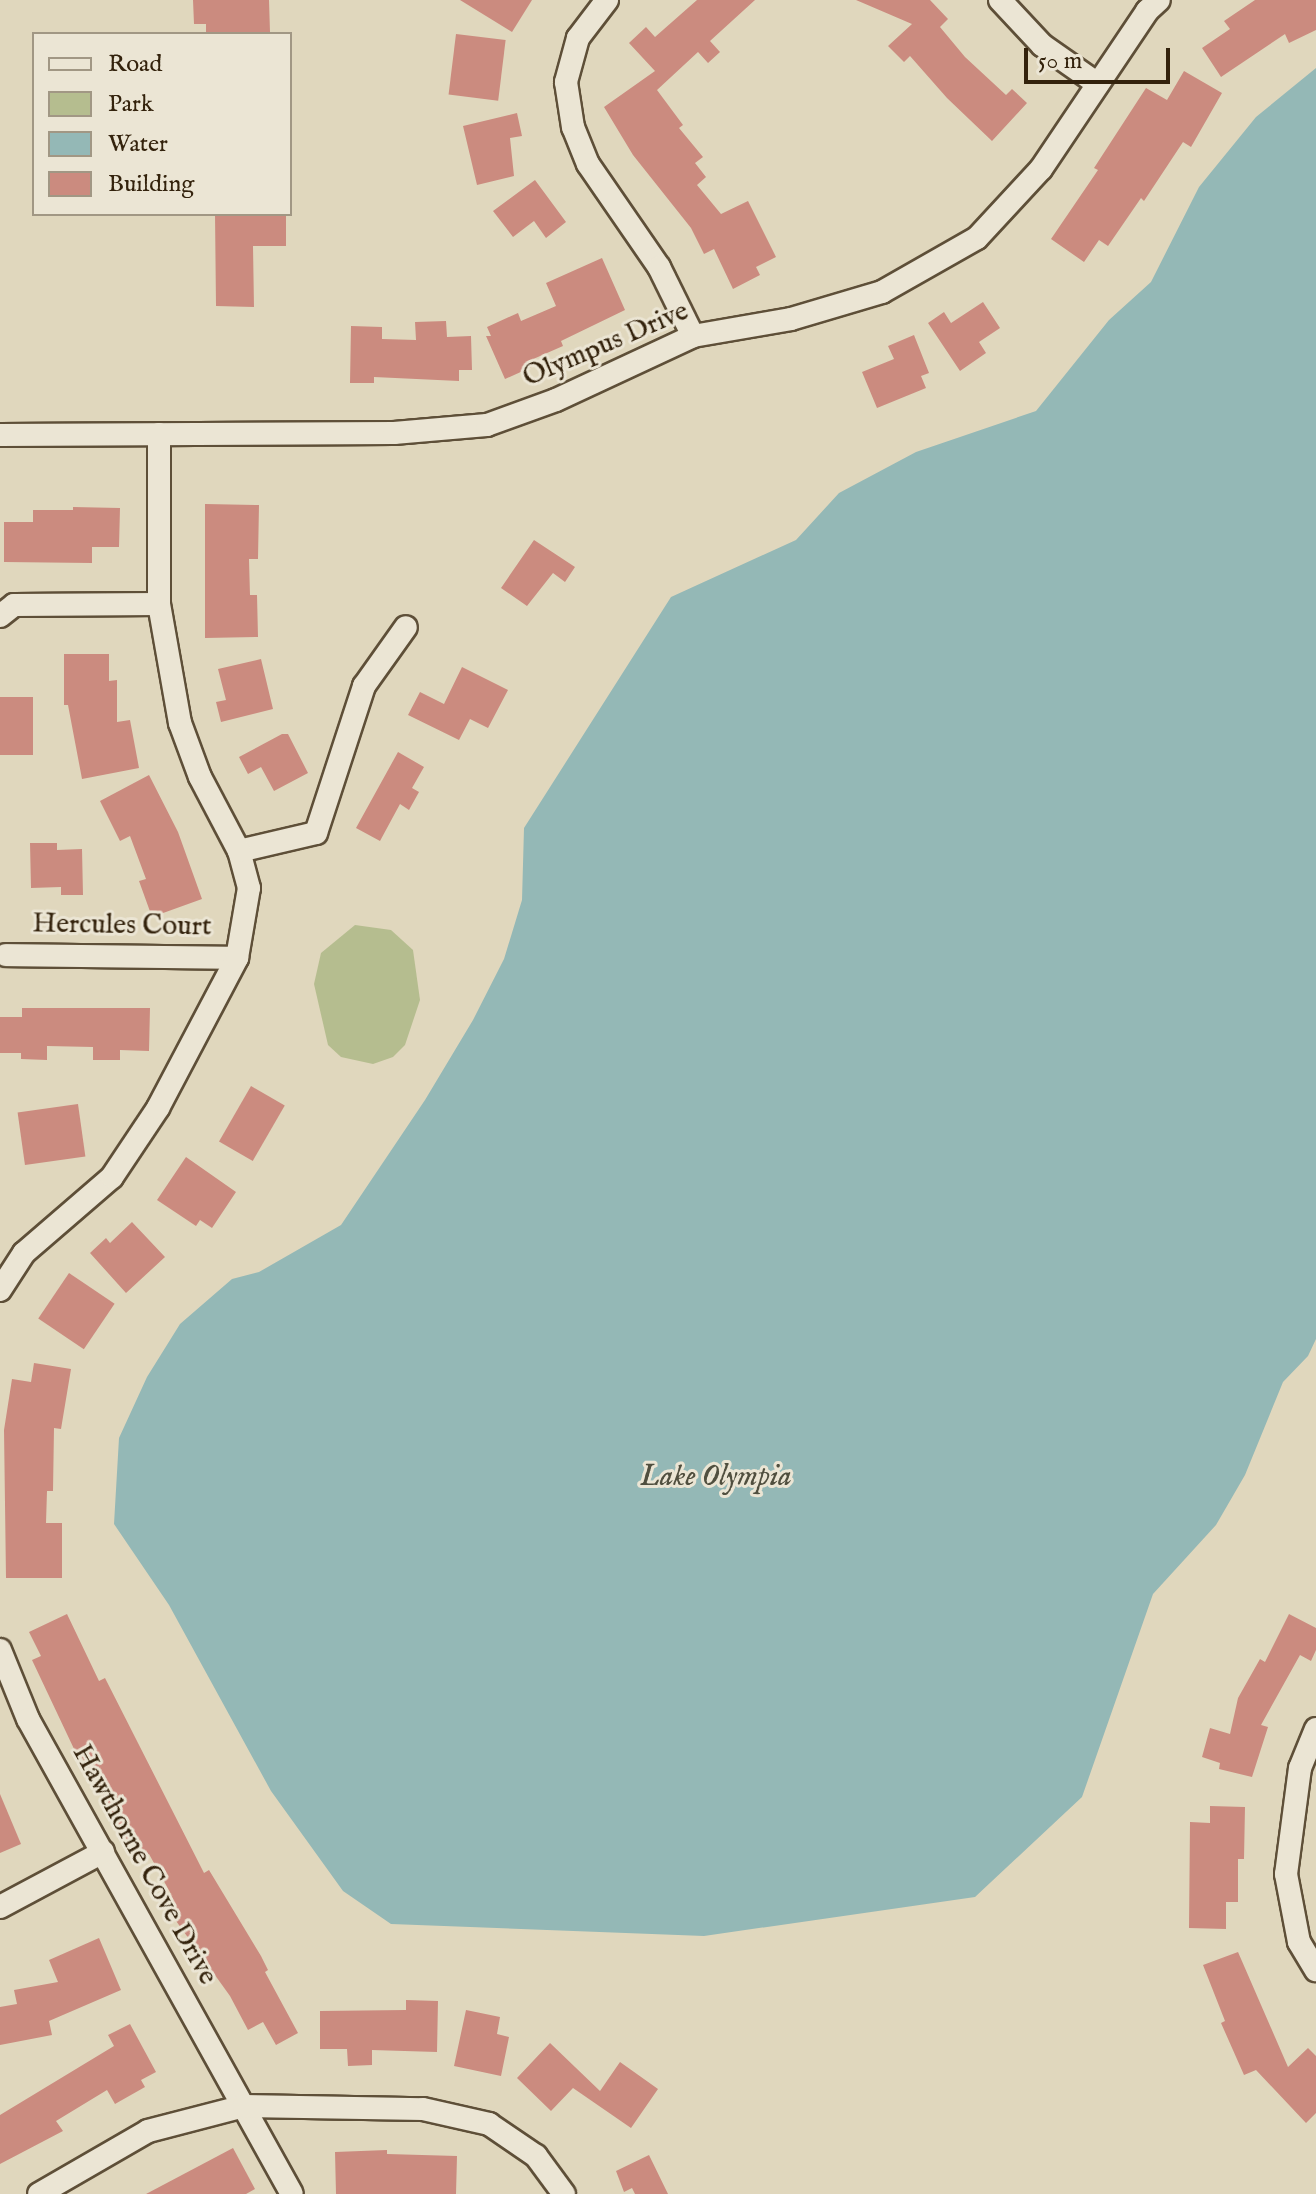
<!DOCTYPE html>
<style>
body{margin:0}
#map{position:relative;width:1316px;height:2194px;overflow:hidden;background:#e0d7bd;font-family:"IM FELL English",serif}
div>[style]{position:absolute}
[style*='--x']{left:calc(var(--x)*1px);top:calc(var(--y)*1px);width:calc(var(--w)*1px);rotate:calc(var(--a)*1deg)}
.green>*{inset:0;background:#b5bd8f}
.water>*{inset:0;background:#94b8b6}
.building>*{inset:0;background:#cb8b7f;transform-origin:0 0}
.roads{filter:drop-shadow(2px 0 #5e4f38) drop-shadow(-2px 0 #5e4f38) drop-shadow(0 2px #5e4f38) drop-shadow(0 -2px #5e4f38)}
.street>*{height:22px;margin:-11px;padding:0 11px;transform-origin:11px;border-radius:11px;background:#ebe5d4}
span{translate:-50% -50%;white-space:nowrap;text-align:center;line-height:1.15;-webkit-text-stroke:6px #ebe5d4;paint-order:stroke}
.street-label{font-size:28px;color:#33220c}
.water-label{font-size:30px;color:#504f3f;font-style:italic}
.legend{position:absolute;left:32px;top:32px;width:260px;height:184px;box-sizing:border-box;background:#ebe5d4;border:2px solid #a19784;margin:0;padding:10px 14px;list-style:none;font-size:24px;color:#33220c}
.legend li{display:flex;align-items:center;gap:16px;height:40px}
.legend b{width:40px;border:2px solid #a19784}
.scale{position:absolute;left:1024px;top:48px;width:146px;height:36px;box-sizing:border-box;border:4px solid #33220c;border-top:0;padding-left:10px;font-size:24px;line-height:28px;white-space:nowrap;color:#33220c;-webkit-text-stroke:6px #ebe5d4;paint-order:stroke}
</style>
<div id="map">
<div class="green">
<i style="clip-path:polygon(355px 925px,391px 930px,413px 950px,420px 1000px,405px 1045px,393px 1057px,373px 1064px,341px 1057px,328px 1045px,314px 984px,321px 953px)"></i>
</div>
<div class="water">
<i style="clip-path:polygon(1316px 68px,1316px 1339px,1308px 1356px,1283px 1382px,1245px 1475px,1216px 1525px,1153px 1594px,1082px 1797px,975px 1897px,704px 1936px,391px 1924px,343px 1891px,271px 1791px,169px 1605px,114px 1524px,119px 1438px,147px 1377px,180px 1324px,232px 1279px,259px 1272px,341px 1225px,425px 1100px,473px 1020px,504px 959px,522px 900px,524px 828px,671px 597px,796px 540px,839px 493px,916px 452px,1036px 411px,1109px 320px,1151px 282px,1199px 187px,1256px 117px)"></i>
</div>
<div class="building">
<i style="clip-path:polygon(193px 0,269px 0,270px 32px,206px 32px,206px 24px,194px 24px)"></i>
<i style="clip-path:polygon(460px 0,532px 0,512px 32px)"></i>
<i style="clip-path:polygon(697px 0,755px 0,710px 41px,720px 52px,708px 63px,698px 52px,657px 90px,683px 125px,679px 128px,703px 157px,695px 163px,706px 177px,697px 185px,721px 214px,748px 201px,776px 257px,756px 267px,760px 275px,733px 289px,714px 249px,704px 254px,691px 228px,633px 155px,604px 107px,655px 71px,629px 43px,646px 27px,655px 37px)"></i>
<i style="clip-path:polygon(856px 0,930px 0,948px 19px,940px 27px,965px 57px,1006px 95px,1012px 89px,1027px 103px,992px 141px,947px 98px,910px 56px,904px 62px,888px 46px,912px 24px)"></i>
<i style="clip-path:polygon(1255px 0,1316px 0,1316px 30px,1289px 43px,1285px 34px,1221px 77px,1202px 48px,1230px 29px,1224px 21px)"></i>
<i style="left:456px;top:34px;width:50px;height:61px;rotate:7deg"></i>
<i style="clip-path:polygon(1184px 71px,1222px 93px,1191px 147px,1183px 142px,1144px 201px,1141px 198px,1108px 246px,1099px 240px,1084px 262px,1051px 239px,1098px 170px,1094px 168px,1146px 88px,1167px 100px)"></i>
<i style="clip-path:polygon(517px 113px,522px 136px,510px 138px,514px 176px,477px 185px,463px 126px)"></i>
<i style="clip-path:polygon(535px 180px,566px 222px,546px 238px,534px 221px,513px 237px,493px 211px)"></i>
<i style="clip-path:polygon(215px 214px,286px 214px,286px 246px,253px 246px,254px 307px,216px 306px)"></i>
<i style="clip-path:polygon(602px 258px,625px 310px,561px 341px,563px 346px,531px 360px,534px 366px,505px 379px,486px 336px,491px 336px,487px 327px,518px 313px,521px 321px,556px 306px,546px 283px)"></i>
<i style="clip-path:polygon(983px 302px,1000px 328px,979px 342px,986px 353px,960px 371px,928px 323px,944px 312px,951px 323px)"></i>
<i style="clip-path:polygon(446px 321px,447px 337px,471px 336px,472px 370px,459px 370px,459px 381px,374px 377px,374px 383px,350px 383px,351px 326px,382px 327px,382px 339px,416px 340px,415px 322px)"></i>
<i style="clip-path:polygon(914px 335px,929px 373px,921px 376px,926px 388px,877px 408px,862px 372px,894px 359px,888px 346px)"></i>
<i style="clip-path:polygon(205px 504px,259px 505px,258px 559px,249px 559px,250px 595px,257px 595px,258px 637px,205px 638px)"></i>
<i style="clip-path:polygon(73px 507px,120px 508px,119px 547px,92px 547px,92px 563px,4px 562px,4px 522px,33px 522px,33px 510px,73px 510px)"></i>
<i style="clip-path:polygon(534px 540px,575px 567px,565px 582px,553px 573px,527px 606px,501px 588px)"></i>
<i style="clip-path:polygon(64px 654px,109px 654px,109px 681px,117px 680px,117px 722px,130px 720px,139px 768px,82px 779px,68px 705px,64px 705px)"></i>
<i style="clip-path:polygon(261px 659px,273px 709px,221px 722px,216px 702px,226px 700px,218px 669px)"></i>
<i style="clip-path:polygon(462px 667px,508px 690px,488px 728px,470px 719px,459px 740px,408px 715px,420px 692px,444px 704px)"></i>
<i style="left:0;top:697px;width:33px;height:58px"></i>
<i style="clip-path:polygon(282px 734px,288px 734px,308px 773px,274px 791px,261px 767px,248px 774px,239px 757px)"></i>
<i style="clip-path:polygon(398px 752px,424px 767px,412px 788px,419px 792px,409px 810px,400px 804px,380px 841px,356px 828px)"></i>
<i style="clip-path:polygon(149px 775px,178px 832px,202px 899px,152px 917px,139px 881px,146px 879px,130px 836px,120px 841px,100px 801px)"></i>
<i style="clip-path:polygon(30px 843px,57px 843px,57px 850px,82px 849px,83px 895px,61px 895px,61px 887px,31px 888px)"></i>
<i style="clip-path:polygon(22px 1008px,150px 1008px,149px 1051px,120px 1050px,120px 1060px,93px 1060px,93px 1047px,47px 1046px,47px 1060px,21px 1059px,21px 1053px,0 1053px,0 1017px,22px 1017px)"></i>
<i style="left:251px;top:1086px;width:39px;height:64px;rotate:30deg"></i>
<i style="left:78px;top:1104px;width:53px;height:61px;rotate:82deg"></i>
<i style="clip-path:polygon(186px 1157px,236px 1192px,212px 1228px,200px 1220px,196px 1226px,157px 1200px)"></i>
<i style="clip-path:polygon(132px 1222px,165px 1257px,126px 1293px,90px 1253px,106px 1238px,110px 1243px)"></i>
<i style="left:69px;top:1273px;width:55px;height:55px;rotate:34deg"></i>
<i style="clip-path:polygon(34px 1363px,71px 1369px,61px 1429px,54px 1428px,53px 1491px,47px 1491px,46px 1523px,62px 1523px,62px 1578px,6px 1578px,4px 1430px,12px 1379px,31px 1382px)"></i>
<i style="clip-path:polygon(67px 1614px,99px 1681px,105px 1678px,204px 1873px,209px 1870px,261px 1956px,268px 1970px,265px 1972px,298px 2033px,276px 2045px,263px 2022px,248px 2030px,230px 1996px,161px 1900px,171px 1894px,149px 1854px,138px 1860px,78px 1750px,75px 1751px,32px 1660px,41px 1656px,29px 1632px)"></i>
<i style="clip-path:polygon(1289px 1614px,1316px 1628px,1316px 1650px,1311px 1661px,1300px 1655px,1261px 1725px,1268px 1727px,1252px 1777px,1219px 1769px,1220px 1763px,1202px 1757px,1210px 1728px,1230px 1734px,1238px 1698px,1260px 1659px,1265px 1662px)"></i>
<i style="clip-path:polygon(0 1794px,21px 1844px,0 1853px)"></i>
<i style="clip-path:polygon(1210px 1806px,1245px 1807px,1244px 1859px,1238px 1859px,1238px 1902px,1226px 1902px,1226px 1929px,1189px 1928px,1190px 1822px,1210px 1823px)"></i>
<i style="clip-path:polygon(99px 1938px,121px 1990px,49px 2021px,52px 2035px,0 2045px,0 2007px,17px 2004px,14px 1990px,58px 1982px,49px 1960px)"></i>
<i style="clip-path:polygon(1238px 1952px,1288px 2067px,1308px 2048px,1316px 2056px,1316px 2113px,1306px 2123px,1256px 2070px,1244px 2075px,1221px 2023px,1225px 2021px,1203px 1965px)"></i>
<i style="clip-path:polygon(406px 2000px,438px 2001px,437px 2052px,372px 2050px,372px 2065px,348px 2066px,347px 2049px,320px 2049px,320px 2011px,406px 2010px)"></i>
<i style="clip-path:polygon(466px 2010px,500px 2017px,497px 2034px,509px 2037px,501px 2076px,454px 2066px)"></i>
<i style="clip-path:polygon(130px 2024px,156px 2072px,141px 2080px,145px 2087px,115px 2104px,107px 2090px,56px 2121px,63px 2131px,0 2164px,0 2115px,114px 2046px,108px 2035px)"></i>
<i style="clip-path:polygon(550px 2043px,600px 2091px,620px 2062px,658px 2089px,631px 2128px,573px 2088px,551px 2111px,517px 2078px)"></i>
<i style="clip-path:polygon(233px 2148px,255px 2189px,246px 2194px,146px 2194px)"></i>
<i style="clip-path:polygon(387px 2150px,387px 2154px,457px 2156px,456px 2194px,336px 2194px,335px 2152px)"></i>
<i style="clip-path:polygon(649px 2155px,668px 2194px,635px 2194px,632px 2188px,624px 2192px,616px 2171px)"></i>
</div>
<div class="roads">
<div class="street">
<i style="--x:607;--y:0;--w:48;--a:127.3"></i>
<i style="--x:578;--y:38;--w:46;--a:105.3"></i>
<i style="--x:566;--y:82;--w:46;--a:81.2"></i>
<i style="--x:573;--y:127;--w:40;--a:68"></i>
<i style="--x:588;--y:164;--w:125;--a:55.4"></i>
<i style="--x:659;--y:267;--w:77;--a:63.8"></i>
<i style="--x:1000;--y:0;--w:62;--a:47"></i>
<i style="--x:1042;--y:45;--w:68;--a:34.9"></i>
<i style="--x:0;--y:435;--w:394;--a:-0.3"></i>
<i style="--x:394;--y:433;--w:93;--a:-4.9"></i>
<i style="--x:487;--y:425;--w:73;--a:-19.9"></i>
<i style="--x:556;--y:400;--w:151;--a:-25"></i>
<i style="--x:693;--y:336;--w:99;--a:-9.8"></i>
<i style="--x:791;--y:319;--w:95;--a:-16.5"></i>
<i style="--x:882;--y:292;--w:109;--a:-29.6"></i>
<i style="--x:977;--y:238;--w:94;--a:-47.2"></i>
<i style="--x:1041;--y:169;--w:190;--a:-56.1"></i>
<i style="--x:1147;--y:11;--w:16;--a:-43"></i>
<i style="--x:0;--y:616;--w:18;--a:-38"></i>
<i style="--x:14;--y:605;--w:145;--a:-0.4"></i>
<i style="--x:239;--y:851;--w:79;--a:-13.2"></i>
<i style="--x:316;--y:833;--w:155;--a:-71.9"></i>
<i style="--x:364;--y:686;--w:72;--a:-54.6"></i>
<i style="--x:6;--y:955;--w:231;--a:0.7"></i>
<i style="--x:0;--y:1290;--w:44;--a:-57"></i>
<i style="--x:24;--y:1253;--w:116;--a:-40.8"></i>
<i style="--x:112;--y:1177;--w:83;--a:-56.3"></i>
<i style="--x:158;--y:1108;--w:170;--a:-62.2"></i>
<i style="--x:237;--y:958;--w:71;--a:-80.3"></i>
<i style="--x:249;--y:888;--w:38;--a:-105"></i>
<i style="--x:239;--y:851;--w:84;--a:-117.8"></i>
<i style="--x:200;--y:777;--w:58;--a:-110.3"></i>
<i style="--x:180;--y:723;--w:121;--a:-100"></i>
<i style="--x:159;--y:604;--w:170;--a:-90"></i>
<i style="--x:0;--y:1650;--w:74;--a:67.9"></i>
<i style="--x:28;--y:1719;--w:543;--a:60.94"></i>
<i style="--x:1316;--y:1729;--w:42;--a:112.3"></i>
<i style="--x:1300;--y:1768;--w:107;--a:97.5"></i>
<i style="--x:1286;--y:1874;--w:69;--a:79.2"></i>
<i style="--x:1299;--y:1942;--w:33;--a:59"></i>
<i style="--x:0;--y:1907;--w:117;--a:-28.1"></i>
<i style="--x:39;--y:2194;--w:126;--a:-30"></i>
<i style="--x:148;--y:2131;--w:99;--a:-14.6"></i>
<i style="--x:244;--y:2106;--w:179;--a:1"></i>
<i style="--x:423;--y:2109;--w:68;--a:12.8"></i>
<i style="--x:489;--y:2124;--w:57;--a:34.2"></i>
<i style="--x:536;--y:2156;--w:47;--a:53.6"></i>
</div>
</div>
<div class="street-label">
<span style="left:606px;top:345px;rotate:-23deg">Olympus Drive</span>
<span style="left:122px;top:926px;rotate:1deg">Hercules Court</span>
<span style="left:144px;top:1865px;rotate:61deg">Hawthorne Cove Drive</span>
</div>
<div class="water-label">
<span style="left:716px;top:1477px">Lake Olympia</span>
</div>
<ul class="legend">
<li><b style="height:10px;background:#ebe5d4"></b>Road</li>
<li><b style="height:22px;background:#b5bd8f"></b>Park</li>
<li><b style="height:22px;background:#94b8b6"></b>Water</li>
<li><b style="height:22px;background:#cb8b7f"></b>Building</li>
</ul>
<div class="scale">50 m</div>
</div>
